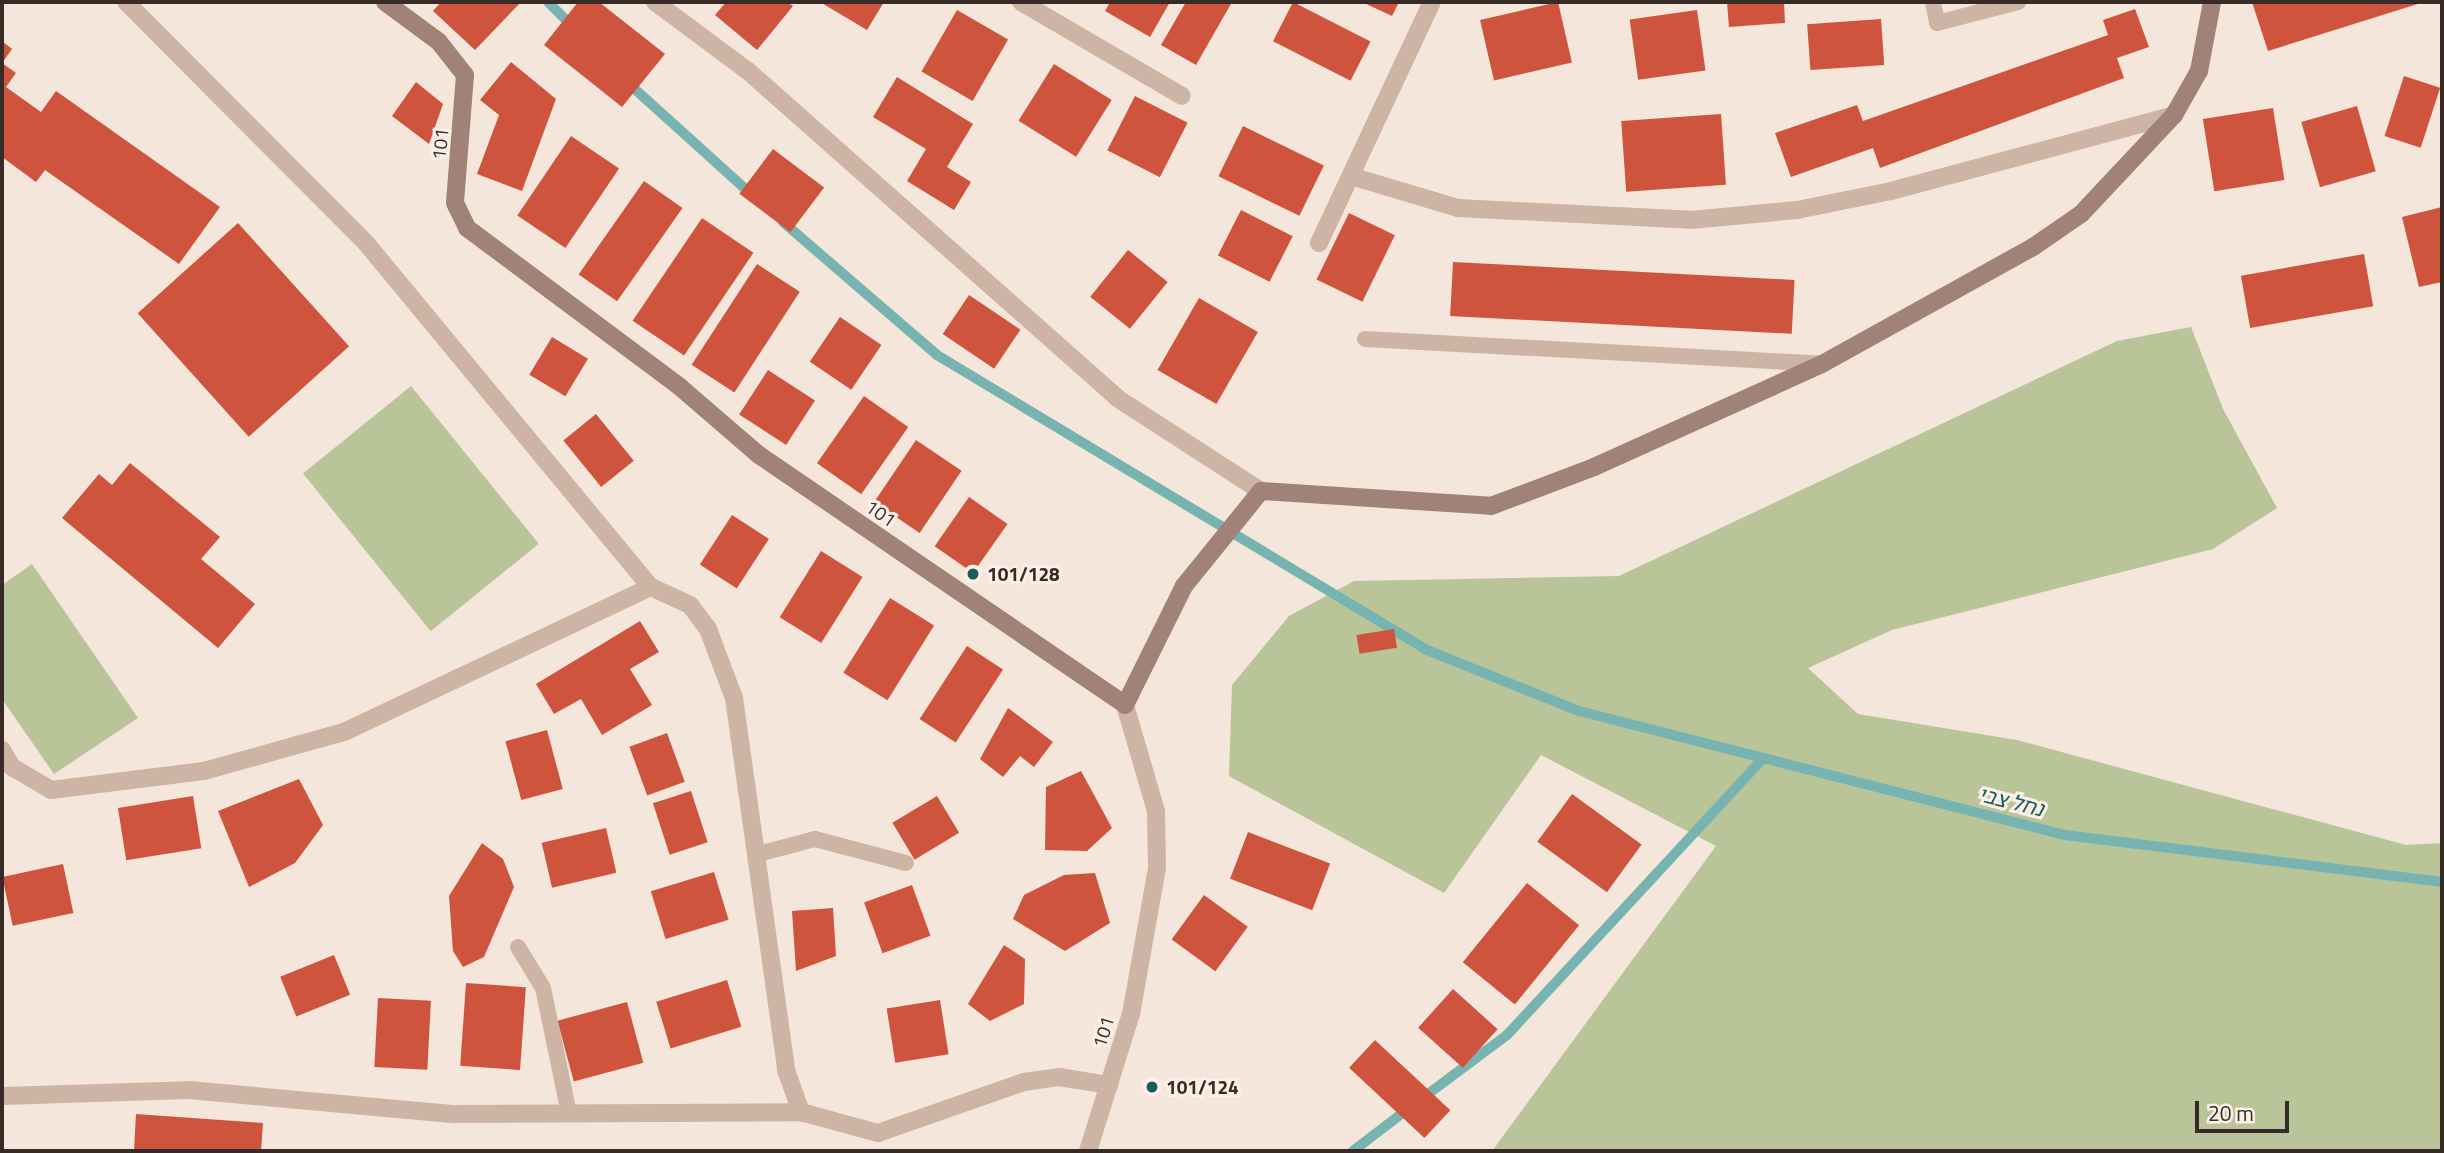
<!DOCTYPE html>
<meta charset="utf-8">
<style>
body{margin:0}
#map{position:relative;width:2444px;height:1153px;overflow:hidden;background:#f4e6da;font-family:"Titillium Web","Noto Sans Hebrew",sans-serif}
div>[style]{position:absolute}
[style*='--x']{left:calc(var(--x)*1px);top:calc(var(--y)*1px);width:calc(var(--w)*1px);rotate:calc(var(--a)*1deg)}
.green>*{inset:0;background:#b9c499;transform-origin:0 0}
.stream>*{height:10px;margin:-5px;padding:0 5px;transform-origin:5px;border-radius:5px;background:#77b3b0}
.building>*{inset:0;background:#cf543d;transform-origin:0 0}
.lane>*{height:16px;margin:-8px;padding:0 8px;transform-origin:8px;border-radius:8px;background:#cdb4a5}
.street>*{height:18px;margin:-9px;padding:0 9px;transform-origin:9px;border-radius:9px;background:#cdb4a5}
.secondary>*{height:18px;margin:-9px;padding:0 9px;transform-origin:9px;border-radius:9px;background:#a08276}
.dots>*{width:19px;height:19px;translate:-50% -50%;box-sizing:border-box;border:4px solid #fbf0e7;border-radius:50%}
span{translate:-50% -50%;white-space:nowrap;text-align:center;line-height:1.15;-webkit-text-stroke:6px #fbf0e7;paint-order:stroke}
.street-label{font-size:19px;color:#382b27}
.poi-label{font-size:19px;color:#382b27;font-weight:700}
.left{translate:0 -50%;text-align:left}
.water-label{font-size:21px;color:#195d5b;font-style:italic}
.frame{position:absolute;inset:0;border:4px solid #382b27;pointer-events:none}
.scale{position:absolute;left:2195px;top:1101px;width:94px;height:32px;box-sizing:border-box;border:4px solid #382b27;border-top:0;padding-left:9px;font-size:21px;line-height:24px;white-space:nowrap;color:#382b27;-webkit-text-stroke:5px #fbf0e7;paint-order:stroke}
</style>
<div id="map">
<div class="green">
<i style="clip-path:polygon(2191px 327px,2223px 409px,2277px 508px,2213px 549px,1892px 630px,1808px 668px,1858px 714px,2017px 740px,2406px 845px,2442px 843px,2442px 1151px,1492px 1151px,1716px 846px,1541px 755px,1444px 893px,1229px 776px,1232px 685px,1289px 616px,1354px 581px,1619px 576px,2117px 341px)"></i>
<i style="left:411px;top:386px;width:203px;height:139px;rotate:51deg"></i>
<i style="clip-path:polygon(32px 564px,138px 718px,54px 774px,2px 699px,2px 585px)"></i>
</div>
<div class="stream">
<i style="--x:548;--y:2;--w:34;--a:45"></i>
<i style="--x:627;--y:82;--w:170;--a:42.1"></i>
<i style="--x:783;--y:222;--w:203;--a:40.8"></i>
<i style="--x:937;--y:355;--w:572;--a:31.05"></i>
<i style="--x:1427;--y:650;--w:164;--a:21.9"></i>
<i style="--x:1579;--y:711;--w:502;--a:14.31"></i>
<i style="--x:2065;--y:835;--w:380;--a:7.1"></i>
<i style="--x:1420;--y:1100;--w:109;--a:-36.8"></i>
<i style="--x:1507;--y:1035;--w:376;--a:-47.2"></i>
<i style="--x:1353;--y:1151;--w:69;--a:-37.4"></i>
</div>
<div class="building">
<i style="clip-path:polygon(441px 2px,521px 2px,475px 50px,433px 11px)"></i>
<i style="clip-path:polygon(578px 2px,599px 2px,665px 54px,622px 107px,544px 45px)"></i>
<i style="clip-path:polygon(726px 2px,787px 2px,793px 6px,757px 50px,715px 15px)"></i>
<i style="clip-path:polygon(820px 2px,884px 2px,867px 30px)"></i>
<i style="clip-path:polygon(1110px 2px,1170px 2px,1150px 37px,1105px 11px)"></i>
<i style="clip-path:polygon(1186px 2px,1232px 2px,1196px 65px,1161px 45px)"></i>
<i style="left:1293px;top:2px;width:87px;height:44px;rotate:27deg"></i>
<i style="clip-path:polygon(1362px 2px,1399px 2px,1392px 16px)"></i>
<i style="left:1558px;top:2px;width:62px;height:80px;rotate:77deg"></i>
<i style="clip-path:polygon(1727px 2px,1784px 2px,1785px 23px,1729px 27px)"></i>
<i style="clip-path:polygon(2252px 2px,2424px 2px,2268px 51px)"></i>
<i style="clip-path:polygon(2135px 9px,2149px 47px,2117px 58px,2124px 78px,1880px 168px,1873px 148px,1791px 177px,1775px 133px,1857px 105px,1863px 121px,2108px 35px,2103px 20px)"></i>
<i style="left:957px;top:10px;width:59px;height:71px;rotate:30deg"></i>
<i style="left:1697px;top:10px;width:61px;height:68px;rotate:82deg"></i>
<i style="left:1881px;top:19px;width:46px;height:74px;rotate:86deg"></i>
<i style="clip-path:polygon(2px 41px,12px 49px,2px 63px,16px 73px,6px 87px,41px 112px,56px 91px,220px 207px,179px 264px,45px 170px,36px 182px,2px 157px)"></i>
<i style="clip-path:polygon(511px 62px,556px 99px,522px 191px,477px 174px,499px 115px,480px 100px)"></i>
<i style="left:1054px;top:64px;width:68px;height:67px;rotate:32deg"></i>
<i style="left:2404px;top:76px;width:38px;height:63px;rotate:18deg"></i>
<i style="clip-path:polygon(897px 77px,973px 124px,947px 167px,971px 182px,954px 210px,907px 181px,926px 149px,873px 117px)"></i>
<i style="clip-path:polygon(416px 82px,443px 104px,429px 144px,392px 116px)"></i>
<i style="left:1135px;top:96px;width:59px;height:61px;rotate:27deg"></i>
<i style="left:2357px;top:106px;width:68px;height:58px;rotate:74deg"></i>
<i style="left:2273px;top:108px;width:73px;height:71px;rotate:81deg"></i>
<i style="left:1721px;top:114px;width:71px;height:100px;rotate:86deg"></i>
<i style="left:1243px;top:126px;width:90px;height:56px;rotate:26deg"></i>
<i style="left:571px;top:136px;width:58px;height:96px;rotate:34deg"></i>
<i style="left:773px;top:149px;width:64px;height:56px;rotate:37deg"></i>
<i style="left:644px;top:181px;width:47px;height:114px;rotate:35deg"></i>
<i style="clip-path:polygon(2442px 207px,2442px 282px,2419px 287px,2402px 217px)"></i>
<i style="left:1241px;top:210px;width:58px;height:51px;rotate:27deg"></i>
<i style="left:1349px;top:213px;width:51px;height:74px;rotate:26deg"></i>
<i style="left:702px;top:218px;width:62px;height:124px;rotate:34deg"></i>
<i style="left:238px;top:223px;width:166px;height:135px;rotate:48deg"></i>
<i style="left:1128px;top:250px;width:51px;height:60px;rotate:39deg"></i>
<i style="left:2364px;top:254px;width:53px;height:125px;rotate:80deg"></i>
<i style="left:1453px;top:262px;width:342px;height:54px;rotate:3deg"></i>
<i style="left:757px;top:264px;width:51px;height:120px;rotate:33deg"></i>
<i style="left:969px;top:295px;width:62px;height:47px;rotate:34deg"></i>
<i style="left:1199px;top:298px;width:68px;height:83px;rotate:30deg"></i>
<i style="left:840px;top:317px;width:50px;height:54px;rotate:34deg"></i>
<i style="left:552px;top:337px;width:42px;height:44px;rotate:31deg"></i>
<i style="left:768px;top:370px;width:56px;height:53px;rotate:33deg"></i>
<i style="left:864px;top:396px;width:54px;height:82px;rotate:35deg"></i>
<i style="left:596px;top:414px;width:60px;height:42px;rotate:51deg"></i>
<i style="left:916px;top:440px;width:55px;height:75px;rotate:34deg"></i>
<i style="clip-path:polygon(130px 463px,220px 537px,201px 559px,255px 604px,218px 648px,62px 518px,99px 474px,112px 485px)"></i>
<i style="left:969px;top:497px;width:47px;height:60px;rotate:35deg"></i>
<i style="left:732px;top:515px;width:44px;height:59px;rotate:33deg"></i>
<i style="left:821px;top:551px;width:49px;height:78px;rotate:32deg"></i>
<i style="left:890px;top:598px;width:52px;height:88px;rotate:32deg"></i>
<i style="clip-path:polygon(640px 621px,659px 652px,630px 669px,652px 705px,602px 735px,581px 699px,554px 714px,536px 684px)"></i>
<i style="left:1394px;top:629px;width:19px;height:38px;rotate:81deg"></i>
<i style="left:967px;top:646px;width:43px;height:87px;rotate:33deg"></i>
<i style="clip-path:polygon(1008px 708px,1053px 742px,1034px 767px,1020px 756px,1003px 777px,980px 759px)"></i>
<i style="left:547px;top:730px;width:61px;height:43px;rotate:75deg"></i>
<i style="left:667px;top:733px;width:52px;height:40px;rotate:70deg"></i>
<i style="clip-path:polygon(1081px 771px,1112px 828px,1087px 851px,1045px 850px,1046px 787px)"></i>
<i style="clip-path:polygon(299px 779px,323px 825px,295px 863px,249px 887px,218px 811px)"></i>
<i style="left:691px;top:791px;width:54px;height:40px;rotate:72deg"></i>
<i style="left:1572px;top:794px;width:86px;height:59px;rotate:36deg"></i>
<i style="left:193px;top:796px;width:53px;height:76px;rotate:81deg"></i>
<i style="left:937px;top:796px;width:43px;height:52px;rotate:59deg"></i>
<i style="left:606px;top:828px;width:46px;height:66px;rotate:77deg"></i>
<i style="left:1248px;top:832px;width:88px;height:50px;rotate:21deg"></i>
<i style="clip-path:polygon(482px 843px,503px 859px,514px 887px,484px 957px,463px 967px,453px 951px,449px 896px)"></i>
<i style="left:63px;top:864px;width:50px;height:62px;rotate:78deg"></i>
<i style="left:714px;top:872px;width:50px;height:66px;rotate:73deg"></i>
<i style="clip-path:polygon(1095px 873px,1110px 923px,1065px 951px,1013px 919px,1024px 895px,1064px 875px)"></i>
<i style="left:1527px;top:883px;width:67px;height:102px;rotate:39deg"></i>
<i style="left:912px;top:885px;width:54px;height:51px;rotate:70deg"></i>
<i style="left:1204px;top:895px;width:54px;height:55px;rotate:36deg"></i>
<i style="clip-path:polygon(833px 908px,836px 956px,796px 971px,792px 911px)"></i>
<i style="clip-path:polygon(1004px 945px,1025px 959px,1024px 1004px,990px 1021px,968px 1004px)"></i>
<i style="left:334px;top:955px;width:43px;height:58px;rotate:68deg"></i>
<i style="left:727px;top:980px;width:49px;height:74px;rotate:73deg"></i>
<i style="left:466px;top:983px;width:60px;height:83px;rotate:4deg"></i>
<i style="left:1453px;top:989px;width:60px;height:52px;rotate:42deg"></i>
<i style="left:378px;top:998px;width:53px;height:69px;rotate:3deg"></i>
<i style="left:940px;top:1000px;width:55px;height:54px;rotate:81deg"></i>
<i style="left:627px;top:1002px;width:63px;height:72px;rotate:75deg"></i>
<i style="left:1375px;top:1040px;width:103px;height:38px;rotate:43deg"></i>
<i style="clip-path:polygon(136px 1114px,263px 1123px,261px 1151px,134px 1151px)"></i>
</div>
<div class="lane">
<i style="--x:1933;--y:2;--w:21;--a:79"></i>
<i style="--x:1937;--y:23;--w:84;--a:-14.5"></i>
<i style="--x:1365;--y:339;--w:458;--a:3.1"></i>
<i style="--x:758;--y:854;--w:59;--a:-14.7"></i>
<i style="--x:815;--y:839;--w:94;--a:14.8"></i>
<i style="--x:518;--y:947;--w:48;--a:58.6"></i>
<i style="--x:543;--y:988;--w:128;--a:78.3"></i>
</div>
<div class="street">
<i style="--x:126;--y:2;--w:340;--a:45.1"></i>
<i style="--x:366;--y:243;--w:447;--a:50.4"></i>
<i style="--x:651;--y:587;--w:43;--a:24.8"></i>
<i style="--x:690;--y:605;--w:30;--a:53"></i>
<i style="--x:708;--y:629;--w:74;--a:69.4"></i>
<i style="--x:734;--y:698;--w:376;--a:82"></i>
<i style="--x:786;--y:1070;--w:45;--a:70.3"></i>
<i style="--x:801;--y:1112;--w:80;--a:15.3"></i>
<i style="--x:878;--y:1133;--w:155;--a:-19.3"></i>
<i style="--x:1024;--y:1082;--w:35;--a:-8"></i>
<i style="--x:1059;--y:1077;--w:51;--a:9.1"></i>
<i style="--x:655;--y:2;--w:116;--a:36.6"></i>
<i style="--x:748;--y:71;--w:493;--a:41.5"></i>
<i style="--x:1117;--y:398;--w:171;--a:32.9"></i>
<i style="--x:1021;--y:2;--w:186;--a:30.3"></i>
<i style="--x:1354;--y:177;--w:109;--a:16.6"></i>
<i style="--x:1458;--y:208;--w:233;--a:2.9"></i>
<i style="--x:1691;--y:220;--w:106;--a:-5.4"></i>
<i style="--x:1797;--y:210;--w:96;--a:-11.4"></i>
<i style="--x:1891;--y:191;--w:293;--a:-15"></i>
<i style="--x:1319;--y:243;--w:266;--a:-64.9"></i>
<i style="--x:2;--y:750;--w:20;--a:60"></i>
<i style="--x:12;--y:767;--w:45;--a:30.5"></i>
<i style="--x:51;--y:790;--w:154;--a:-7.1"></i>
<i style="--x:204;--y:771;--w:145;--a:-15.6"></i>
<i style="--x:344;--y:732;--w:340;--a:-25.3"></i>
<i style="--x:2;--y:1096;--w:187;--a:-1.8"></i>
<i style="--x:189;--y:1090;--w:267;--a:5.2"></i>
<i style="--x:455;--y:1114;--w:346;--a:-0.3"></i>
<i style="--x:1088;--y:1151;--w:144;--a:-72.6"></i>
<i style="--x:1131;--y:1014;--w:148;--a:-79.9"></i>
<i style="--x:1157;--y:868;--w:57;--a:-91"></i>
<i style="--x:1156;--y:811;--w:110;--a:-106.3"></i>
</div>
<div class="secondary">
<i style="--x:385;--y:2;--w:67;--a:36.5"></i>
<i style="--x:439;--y:42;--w:42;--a:51.8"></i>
<i style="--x:465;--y:75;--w:128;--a:94.5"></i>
<i style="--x:455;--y:203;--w:28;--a:64"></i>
<i style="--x:467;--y:228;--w:266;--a:36.7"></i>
<i style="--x:680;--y:387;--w:104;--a:40.7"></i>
<i style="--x:759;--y:455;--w:443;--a:34.3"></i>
<i style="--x:1125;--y:705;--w:133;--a:-63.6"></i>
<i style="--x:1184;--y:586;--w:122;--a:-51"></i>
<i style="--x:1261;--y:491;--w:230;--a:3.7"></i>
<i style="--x:1491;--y:506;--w:110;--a:-20.7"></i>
<i style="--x:1594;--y:467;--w:250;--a:-24.3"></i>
<i style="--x:1822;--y:364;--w:241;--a:-29"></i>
<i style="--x:2033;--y:247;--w:58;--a:-34.5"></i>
<i style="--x:2081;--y:214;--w:136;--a:-46.8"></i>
<i style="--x:2174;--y:115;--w:51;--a:-60.4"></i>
<i style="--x:2199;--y:71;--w:70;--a:-79.3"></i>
</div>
<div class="dots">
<i style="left:973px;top:574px;background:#195d5b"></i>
<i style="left:1152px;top:1087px;background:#195d5b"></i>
</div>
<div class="street-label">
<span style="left:440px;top:144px;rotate:-84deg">101</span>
<span style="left:881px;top:513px;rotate:35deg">101</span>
<span style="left:1103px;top:1032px;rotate:-73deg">101</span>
</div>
<div class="poi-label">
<span class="left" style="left:987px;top:574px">101/128</span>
<span class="left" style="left:1166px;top:1087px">101/124</span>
</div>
<div class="water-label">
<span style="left:2011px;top:801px;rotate:14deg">נחל צבי</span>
</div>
<div class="frame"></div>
<div class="scale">20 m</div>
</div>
